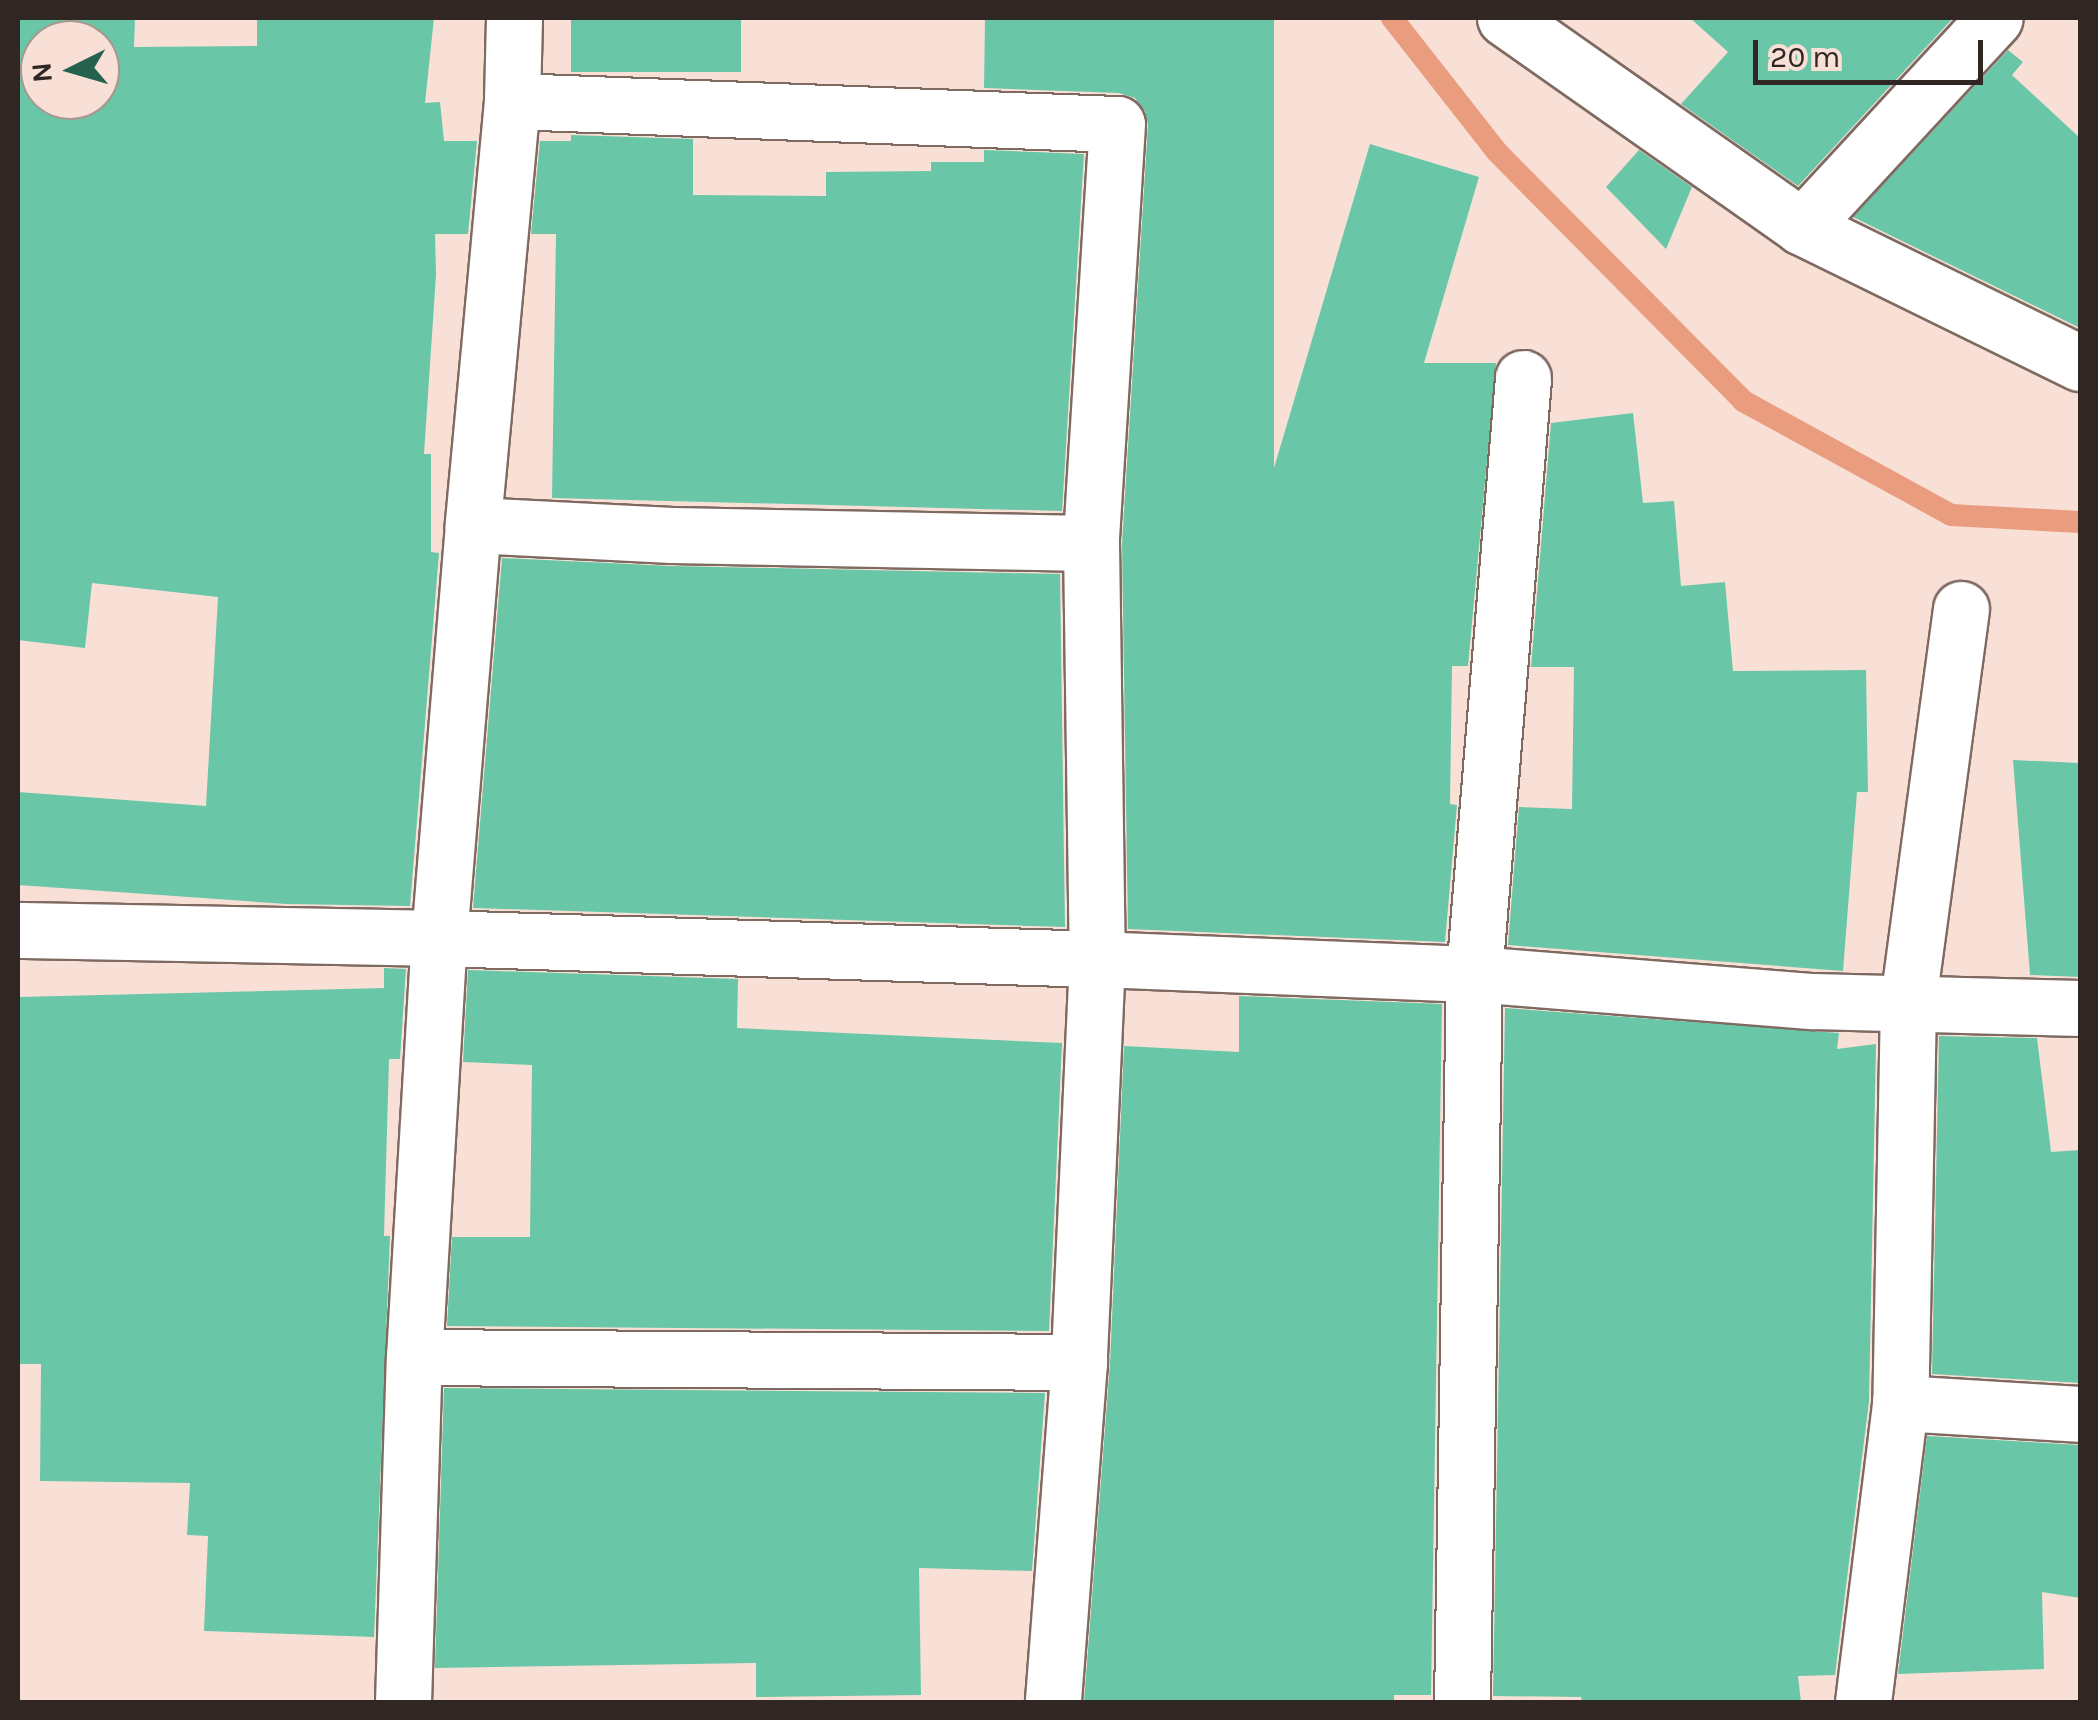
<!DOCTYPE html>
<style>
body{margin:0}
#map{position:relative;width:2098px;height:1720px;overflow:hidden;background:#f9e0d7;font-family:Karla,sans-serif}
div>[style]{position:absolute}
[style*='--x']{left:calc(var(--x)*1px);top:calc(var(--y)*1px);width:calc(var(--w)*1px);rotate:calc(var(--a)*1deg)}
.stream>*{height:22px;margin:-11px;padding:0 11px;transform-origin:11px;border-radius:11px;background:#ea9c7f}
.building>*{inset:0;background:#69c7a7;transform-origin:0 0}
.roads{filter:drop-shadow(2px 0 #7f6a62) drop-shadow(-2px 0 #7f6a62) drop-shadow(0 2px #7f6a62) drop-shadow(0 -2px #7f6a62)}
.minor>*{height:55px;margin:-27.5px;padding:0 27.5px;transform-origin:27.5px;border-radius:27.5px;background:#fff}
span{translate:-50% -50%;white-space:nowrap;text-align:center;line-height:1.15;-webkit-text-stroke:8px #f9e0d7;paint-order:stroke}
.frame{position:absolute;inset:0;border:20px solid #302724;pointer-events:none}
.north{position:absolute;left:20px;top:20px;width:100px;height:100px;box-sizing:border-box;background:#f9e0d7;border:2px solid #a9968f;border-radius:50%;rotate:265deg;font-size:28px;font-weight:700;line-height:40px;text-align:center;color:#302724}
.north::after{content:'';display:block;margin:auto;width:35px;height:45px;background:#24624f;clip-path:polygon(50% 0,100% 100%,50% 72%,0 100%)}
.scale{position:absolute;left:1753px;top:40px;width:230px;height:45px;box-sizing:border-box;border:5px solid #302724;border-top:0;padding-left:12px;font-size:30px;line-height:35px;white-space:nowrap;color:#302724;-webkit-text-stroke:8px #f9e0d7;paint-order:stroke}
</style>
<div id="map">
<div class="stream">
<i style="--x:1392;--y:18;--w:170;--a:51.9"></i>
<i style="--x:1497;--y:152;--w:350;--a:45.3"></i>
<i style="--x:1743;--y:401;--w:237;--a:28.7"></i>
<i style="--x:1951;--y:515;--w:129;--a:3.1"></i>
</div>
<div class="building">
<i style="clip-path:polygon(evenodd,18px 18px,135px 18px,134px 47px,257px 46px,257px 18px,434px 18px,425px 103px,440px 102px,444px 141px,477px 141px,468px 234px,435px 234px,436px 275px,424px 454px,431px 454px,431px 552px,439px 553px,410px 906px,286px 904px,18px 885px,18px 792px,206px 806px,218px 597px,92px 583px,85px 648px,18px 640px,18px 18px,40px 40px,100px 40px,100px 100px,40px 100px,40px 40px)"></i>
<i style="left:571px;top:18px;width:170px;height:54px"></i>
<i style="clip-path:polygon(985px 18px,1274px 18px,1274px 468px,1370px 144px,1479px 177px,1424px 363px,1496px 363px,1468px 666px,1452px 666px,1450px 804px,1457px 805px,1445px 942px,1128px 929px,1122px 544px,1148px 125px,1145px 111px,1135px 98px,1119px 93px,984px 88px)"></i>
<i style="clip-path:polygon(1690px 18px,1953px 18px,1798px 186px,1681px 104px,1728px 52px)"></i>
<i style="clip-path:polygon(2008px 50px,2023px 62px,2012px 75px,2080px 138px,2080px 328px,1853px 217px)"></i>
<i style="clip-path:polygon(571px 135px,693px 139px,693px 195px,826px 196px,826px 172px,931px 171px,931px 162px,984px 162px,984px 150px,1084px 154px,1062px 511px,552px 498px,556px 234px,531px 234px,540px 141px,571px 141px)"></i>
<i style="clip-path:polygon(1639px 150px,1692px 187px,1666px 249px,1606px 187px)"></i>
<i style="clip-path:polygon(1633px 413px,1643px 503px,1674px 501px,1681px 586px,1725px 582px,1733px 671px,1866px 670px,1868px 792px,1857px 792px,1843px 971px,1508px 945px,1519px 807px,1572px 809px,1574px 667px,1531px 667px,1551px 423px)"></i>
<i style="clip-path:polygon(502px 558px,671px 566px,1060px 574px,1065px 927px,473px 908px)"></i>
<i style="clip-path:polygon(2013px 760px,2080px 763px,2080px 977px,2030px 975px)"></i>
<i style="clip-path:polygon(384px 968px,406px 969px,400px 1059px,389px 1059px,384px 1236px,390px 1236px,374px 1637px,204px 1631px,208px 1536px,187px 1535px,190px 1483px,40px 1481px,41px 1364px,18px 1364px,18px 997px,384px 988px)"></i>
<i style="clip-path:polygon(468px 970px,738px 979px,737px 1028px,1062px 1043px,1049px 1331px,447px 1326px,452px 1237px,530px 1237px,532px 1065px,463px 1062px)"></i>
<i style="clip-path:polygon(1239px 996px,1442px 1004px,1431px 1695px,1394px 1695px,1394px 1702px,1084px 1702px,1110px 1364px,1124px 1046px,1239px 1052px)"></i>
<i style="clip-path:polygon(1505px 1008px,1839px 1033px,1837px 1049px,1876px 1044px,1869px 1401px,1835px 1675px,1798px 1676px,1801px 1702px,1582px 1702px,1581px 1697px,1493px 1696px)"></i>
<i style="clip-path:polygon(1939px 1036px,2037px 1038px,2051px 1152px,2080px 1150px,2080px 1383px,1932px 1374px)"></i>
<i style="clip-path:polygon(444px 1388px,1045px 1393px,1032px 1571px,919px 1568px,921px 1695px,756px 1697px,756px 1663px,435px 1668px)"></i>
<i style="clip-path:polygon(1927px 1436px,2080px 1445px,2080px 1598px,2042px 1592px,2044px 1669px,1898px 1674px)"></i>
</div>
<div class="roads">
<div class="minor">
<i style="--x:514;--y:18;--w:83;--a:91.4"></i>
<i style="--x:512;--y:101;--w:605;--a:2.18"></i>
<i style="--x:1117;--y:124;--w:420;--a:93.6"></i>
<i style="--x:1091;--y:543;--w:416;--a:89.2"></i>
<i style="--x:1097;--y:959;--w:403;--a:92.6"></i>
<i style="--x:1079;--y:1362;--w:341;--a:94.4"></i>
<i style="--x:1505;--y:18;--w:363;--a:35.1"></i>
<i style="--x:1802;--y:227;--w:284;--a:-47.3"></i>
<i style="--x:512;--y:101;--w:426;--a:95.3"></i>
<i style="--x:473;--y:525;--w:199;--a:2.9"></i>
<i style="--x:672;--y:535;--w:419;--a:1.1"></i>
<i style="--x:1802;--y:227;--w:309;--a:26.1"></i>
<i style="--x:1961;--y:609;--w:398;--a:97.7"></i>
<i style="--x:1908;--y:1003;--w:400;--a:91.1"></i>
<i style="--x:1900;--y:1403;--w:180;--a:3.5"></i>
<i style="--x:18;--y:930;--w:421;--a:1.1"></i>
<i style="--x:439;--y:938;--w:658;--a:1.83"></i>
<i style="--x:1097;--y:959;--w:377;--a:2.3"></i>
<i style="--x:1474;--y:974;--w:340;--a:4.6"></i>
<i style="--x:1813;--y:1001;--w:267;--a:1.5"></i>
<i style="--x:414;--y:1357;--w:665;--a:0.43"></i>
<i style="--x:403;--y:1702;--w:345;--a:-88.2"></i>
<i style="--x:414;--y:1357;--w:420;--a:-86.6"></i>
<i style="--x:439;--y:938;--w:414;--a:-85.3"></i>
<i style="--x:1462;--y:1702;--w:728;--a:-89.06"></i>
<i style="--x:1474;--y:974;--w:598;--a:-85.3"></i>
<i style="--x:1863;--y:1702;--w:301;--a:-82.9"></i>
</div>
</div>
<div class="frame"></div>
<div class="north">N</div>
<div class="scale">20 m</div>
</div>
